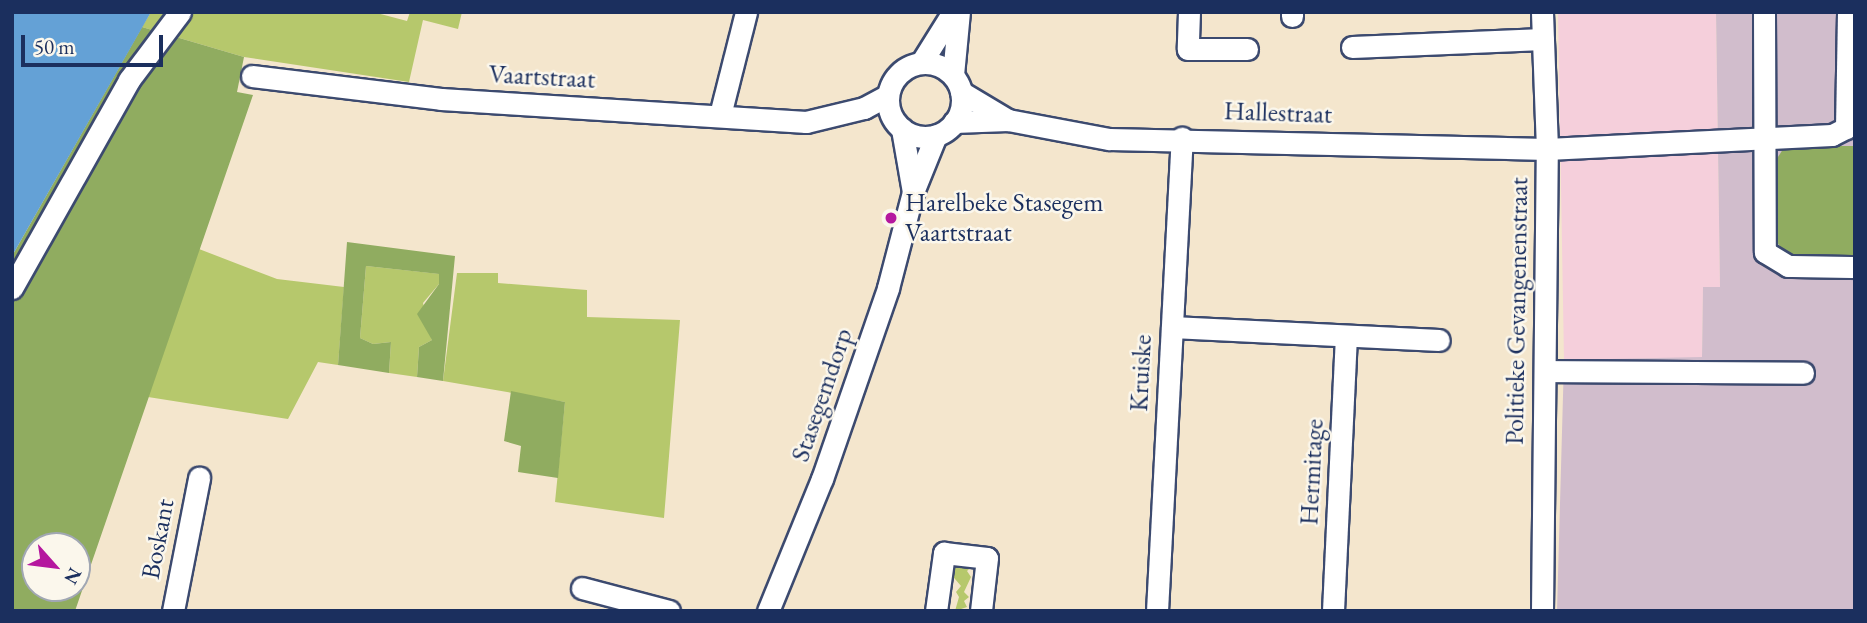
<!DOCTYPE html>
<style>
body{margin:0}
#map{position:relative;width:1867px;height:623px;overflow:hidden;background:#f4e6cd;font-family:"EB Garamond",serif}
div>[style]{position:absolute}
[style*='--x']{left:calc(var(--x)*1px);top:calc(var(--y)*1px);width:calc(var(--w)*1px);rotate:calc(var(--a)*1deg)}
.built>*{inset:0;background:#f5cfdb}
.industrial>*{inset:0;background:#d1bdcc}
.green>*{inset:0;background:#b6c86c}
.forest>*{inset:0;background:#90ac60}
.water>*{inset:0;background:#64a1d6}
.roads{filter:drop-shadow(2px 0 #3c4a6f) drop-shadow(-2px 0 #3c4a6f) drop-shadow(0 2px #3c4a6f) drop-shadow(0 -2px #3c4a6f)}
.minor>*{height:21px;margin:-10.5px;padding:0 10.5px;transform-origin:10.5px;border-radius:10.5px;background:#fff}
.minor>.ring{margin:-10.5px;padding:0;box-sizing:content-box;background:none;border:21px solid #fff;border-radius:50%}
.dots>*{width:19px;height:19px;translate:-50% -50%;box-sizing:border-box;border:4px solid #fbf7ec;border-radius:50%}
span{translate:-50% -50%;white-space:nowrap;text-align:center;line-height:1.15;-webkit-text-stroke:5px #fbf7ec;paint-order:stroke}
.street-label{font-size:26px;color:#1b2f5e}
.poi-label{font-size:26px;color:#1b2f5e}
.left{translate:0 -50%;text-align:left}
.frame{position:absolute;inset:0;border:14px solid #1b2f5e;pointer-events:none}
.north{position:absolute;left:21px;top:532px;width:70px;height:70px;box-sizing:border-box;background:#fbf7ec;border:2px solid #a1a7b3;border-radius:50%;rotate:118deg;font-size:19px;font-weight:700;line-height:28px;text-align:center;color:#1b2f5e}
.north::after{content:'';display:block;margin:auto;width:24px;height:32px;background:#b5179e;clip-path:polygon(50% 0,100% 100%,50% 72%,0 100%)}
.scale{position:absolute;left:21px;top:35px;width:142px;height:32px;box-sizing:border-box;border:4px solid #1b2f5e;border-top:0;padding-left:9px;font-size:21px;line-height:24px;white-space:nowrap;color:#1b2f5e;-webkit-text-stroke:5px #fbf7ec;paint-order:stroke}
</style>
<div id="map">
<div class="built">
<i style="clip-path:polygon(1558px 12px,1716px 12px,1720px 287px,1703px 288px,1702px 358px,1564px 360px)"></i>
</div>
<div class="industrial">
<i style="clip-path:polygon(1716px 12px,1855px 12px,1855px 611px,1557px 611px,1564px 360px,1702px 357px,1703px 287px,1720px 287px)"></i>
</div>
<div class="green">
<i style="clip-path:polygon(151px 12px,373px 12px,407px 21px,410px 12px,462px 12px,458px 29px,423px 20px,409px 82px,244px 57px,142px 27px)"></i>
<i style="clip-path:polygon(199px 249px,277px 279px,344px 287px,338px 365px,318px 362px,288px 419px,148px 397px)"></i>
<i style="clip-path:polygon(366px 266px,440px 274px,439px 284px,423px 303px,432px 340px,419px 347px,417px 377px,389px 373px,391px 342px,373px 344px,360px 338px)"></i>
<i style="clip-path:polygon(457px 273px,498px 273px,498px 283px,587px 290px,587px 317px,680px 320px,664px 518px,555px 502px,565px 402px,443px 381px)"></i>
<i style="clip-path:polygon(977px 559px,981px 575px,972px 566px,967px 571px,971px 577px,964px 592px,969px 597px,964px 601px,967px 607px,955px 611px,959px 597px,956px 592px,961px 586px,949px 572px,950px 564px)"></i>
</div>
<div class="forest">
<i style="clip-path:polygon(evenodd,142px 27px,244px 57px,237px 92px,253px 95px,75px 611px,12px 611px,12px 256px,142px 27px,35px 546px,77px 546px,77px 588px,35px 588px,35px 546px)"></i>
<i style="clip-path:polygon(1785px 146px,1855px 146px,1855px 256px,1804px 257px,1785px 254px,1777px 242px,1776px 160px)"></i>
<i style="clip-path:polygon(347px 242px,455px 256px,443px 381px,417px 377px,419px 347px,432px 340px,417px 314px,439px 284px,439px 274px,366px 266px,360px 338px,373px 344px,391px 342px,389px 373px,338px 365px)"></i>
<i style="clip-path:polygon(511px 391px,565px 402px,558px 478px,518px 472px,521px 446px,504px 441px)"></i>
</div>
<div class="water">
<i style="clip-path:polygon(12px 12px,151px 12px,12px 256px)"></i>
</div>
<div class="roads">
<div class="minor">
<i style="--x:1189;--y:12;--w:37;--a:92"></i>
<i style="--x:1188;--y:49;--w:59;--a:0"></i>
<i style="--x:1292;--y:12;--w:4;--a:90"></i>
<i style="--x:1764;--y:12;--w:240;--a:89.8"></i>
<i style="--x:1765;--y:252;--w:27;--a:31"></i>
<i style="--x:1788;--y:266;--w:67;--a:0.9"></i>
<i style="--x:1352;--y:47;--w:191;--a:-2.4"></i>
<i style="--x:921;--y:63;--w:60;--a:-57.9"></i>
<i class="ring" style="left:888px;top:63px;width:53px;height:53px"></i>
<i style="--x:953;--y:75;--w:63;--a:-84.6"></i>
<i style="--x:252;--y:76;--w:190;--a:6.9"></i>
<i style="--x:441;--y:99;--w:366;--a:3.6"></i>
<i style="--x:806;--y:122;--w:60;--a:-13.6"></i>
<i style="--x:864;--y:108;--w:27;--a:-28"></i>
<i style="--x:961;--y:92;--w:55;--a:30.8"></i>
<i style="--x:720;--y:115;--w:106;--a:-75.8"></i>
<i style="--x:954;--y:122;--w:54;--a:-2.1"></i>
<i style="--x:1008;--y:120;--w:103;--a:10.7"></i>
<i style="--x:1109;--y:139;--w:438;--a:1.3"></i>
<i style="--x:1547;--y:149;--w:285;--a:-2.8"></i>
<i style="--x:1832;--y:135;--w:16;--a:-27"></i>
<i style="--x:1846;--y:128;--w:116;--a:-89"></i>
<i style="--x:902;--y:129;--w:64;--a:80.1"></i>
<i style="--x:12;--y:288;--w:239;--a:-60.6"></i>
<i style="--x:129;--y:80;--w:85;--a:-53.1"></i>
<i style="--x:1172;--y:327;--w:267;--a:2.8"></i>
<i style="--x:1545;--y:371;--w:258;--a:0.4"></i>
<i style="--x:582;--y:588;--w:90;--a:14.8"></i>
<i style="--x:173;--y:611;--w:136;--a:-78.9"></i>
<i style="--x:768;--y:611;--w:143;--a:-67.8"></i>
<i style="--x:822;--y:479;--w:202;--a:-70.9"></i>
<i style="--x:888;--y:288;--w:99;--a:-75.4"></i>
<i style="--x:913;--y:192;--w:61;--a:-68"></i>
<i style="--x:936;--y:611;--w:59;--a:-82.1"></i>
<i style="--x:944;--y:553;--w:43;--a:6.6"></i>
<i style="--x:987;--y:558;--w:53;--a:96.5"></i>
<i style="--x:1157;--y:611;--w:474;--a:-87"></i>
<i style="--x:1333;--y:611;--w:275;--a:-87.3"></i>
<i style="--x:1542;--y:611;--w:462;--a:-89.4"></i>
<i style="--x:1547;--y:149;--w:137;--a:-92.1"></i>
</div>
</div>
<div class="dots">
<i style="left:891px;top:218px;background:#b5179e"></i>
</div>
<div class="street-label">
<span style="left:542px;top:77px;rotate:3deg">Vaartstraat</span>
<span style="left:1278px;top:113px;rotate:2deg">Hallestraat</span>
<span style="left:1517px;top:311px;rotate:-89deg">Politieke Gevangenenstraat</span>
<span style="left:1141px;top:373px;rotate:-87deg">Kruiske</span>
<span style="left:822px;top:395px;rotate:-71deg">Stasegemdorp</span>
<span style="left:1312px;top:472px;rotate:-87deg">Hermitage</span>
<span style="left:158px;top:539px;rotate:-79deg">Boskant</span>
</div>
<div class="poi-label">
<span class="left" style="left:905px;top:218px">Harelbeke Stasegem<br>Vaartstraat</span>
</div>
<div class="frame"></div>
<div class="north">N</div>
<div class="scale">50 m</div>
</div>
